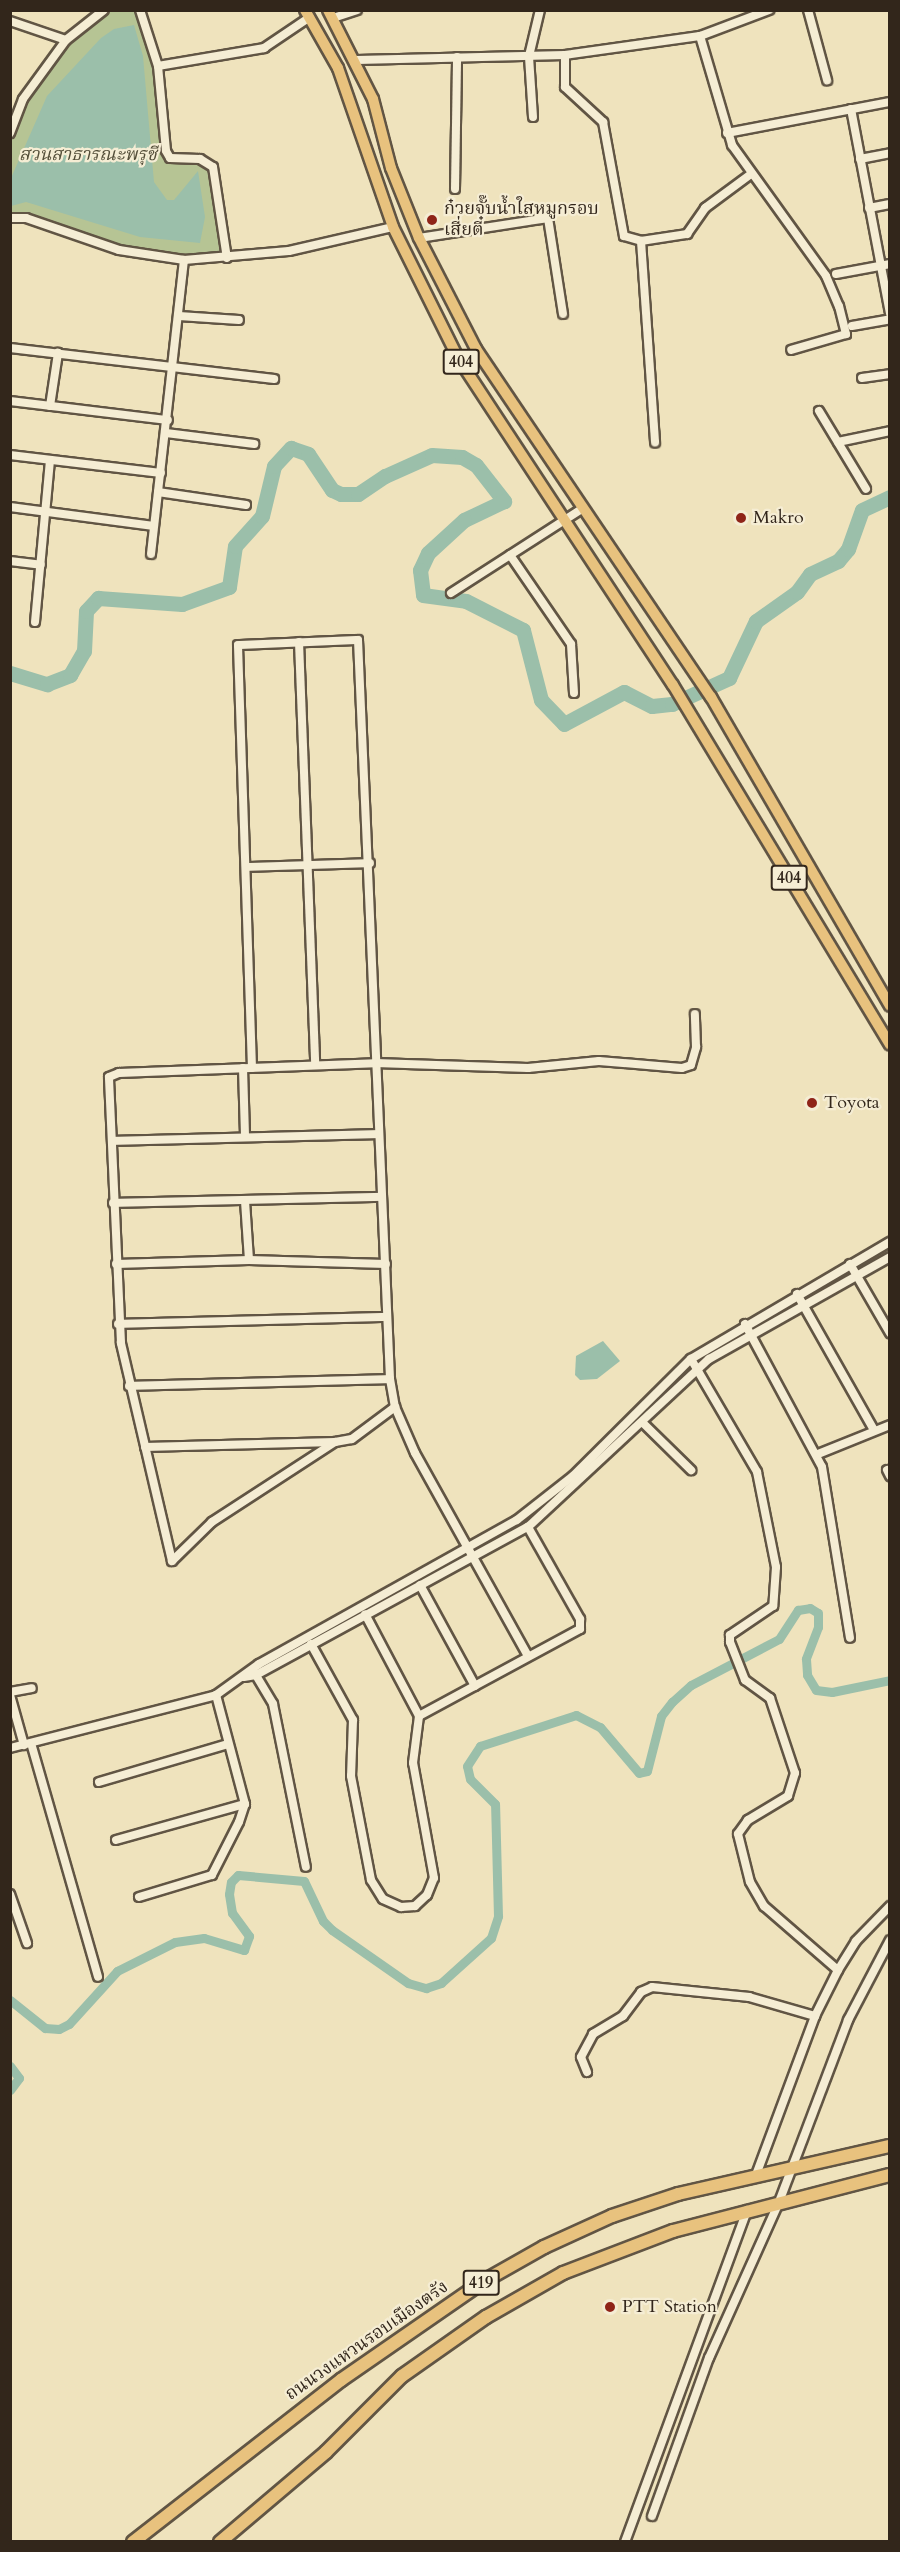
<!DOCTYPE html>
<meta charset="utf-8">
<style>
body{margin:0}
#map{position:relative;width:900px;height:2552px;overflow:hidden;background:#efe3bd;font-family:Cardo,"Noto Serif Thai",serif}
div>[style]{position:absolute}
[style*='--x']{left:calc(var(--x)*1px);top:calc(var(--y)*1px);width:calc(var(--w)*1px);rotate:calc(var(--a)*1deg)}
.green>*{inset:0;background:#b6c494}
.water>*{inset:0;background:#9bbfaa}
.canal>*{height:9px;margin:-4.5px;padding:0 4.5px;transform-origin:4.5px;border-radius:4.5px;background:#9bbfaa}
.river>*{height:15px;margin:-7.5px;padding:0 7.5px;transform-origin:7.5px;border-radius:7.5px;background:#9bbfaa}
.roads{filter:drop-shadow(2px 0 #615544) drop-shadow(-2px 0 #615544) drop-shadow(0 2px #615544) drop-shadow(0 -2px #615544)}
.minor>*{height:8px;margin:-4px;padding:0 4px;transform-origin:4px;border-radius:4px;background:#f5edd4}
.major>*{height:10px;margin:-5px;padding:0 5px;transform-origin:5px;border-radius:5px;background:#e8c27e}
.highway>*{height:12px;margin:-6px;padding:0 6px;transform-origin:6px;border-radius:6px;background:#e8c27e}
.dots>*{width:16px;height:16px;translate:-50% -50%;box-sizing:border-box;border:3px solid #f5edd4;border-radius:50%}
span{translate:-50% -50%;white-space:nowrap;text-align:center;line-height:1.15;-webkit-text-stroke:4.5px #f5edd4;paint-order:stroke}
.shield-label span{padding:2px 4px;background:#f5edd4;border:2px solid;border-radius:4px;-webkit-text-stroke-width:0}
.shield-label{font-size:16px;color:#32261b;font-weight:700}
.park-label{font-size:18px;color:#534e39;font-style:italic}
.poi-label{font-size:18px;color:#32261b}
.left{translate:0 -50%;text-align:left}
.street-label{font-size:18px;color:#32261b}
.frame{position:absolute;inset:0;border:12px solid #32261b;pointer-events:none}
</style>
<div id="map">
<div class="green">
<i style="clip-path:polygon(104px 11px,140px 11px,148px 24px,171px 158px,200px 159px,213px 167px,227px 258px,184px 260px,119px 250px,26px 218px,11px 218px,10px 133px,23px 99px,66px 40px)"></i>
</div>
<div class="water">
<i style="clip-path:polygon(134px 25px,143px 56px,154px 182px,167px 200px,174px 200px,198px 171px,205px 217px,200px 243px,140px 237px,26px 202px,11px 206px,11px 178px,47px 96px,101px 38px,114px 29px)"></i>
<i style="clip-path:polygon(603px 1341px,620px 1361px,597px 1379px,580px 1380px,575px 1375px,576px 1356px)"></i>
</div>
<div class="canal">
<i style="--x:10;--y:2000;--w:45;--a:38.7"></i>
<i style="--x:45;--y:2028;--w:14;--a:4"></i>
<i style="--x:59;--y:2029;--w:11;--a:-27"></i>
<i style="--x:69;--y:2024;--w:72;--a:-47.8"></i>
<i style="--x:117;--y:1971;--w:65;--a:-26.6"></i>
<i style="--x:175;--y:1942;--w:29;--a:-8"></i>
<i style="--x:204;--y:1938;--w:42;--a:16.7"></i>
<i style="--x:244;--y:1950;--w:15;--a:-70"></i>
<i style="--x:249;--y:1936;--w:29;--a:-126"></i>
<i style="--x:232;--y:1913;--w:19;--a:-99"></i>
<i style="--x:229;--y:1894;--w:12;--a:-81"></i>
<i style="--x:231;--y:1882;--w:10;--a:-45"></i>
<i style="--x:238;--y:1875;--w:66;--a:5.2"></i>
<i style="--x:304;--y:1881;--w:44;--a:64.6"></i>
<i style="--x:323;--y:1921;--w:13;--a:45"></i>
<i style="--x:332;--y:1930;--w:93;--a:34.9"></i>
<i style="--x:408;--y:1983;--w:19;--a:16"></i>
<i style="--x:426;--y:1988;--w:16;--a:-18"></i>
<i style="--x:441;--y:1983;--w:67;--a:-42"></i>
<i style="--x:491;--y:1938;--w:23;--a:-72"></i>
<i style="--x:498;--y:1916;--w:112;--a:-91.5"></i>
<i style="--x:495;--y:1804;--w:35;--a:-135"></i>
<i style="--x:470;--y:1779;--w:13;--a:-103"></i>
<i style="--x:467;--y:1766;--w:24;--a:-57"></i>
<i style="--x:480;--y:1746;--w:101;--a:-17.9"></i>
<i style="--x:576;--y:1715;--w:27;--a:27"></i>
<i style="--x:600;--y:1727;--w:60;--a:49.7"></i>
<i style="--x:639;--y:1773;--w:8;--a:-14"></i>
<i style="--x:647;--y:1771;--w:57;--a:-75.7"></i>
<i style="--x:661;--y:1716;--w:18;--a:-52"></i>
<i style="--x:672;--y:1702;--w:25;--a:-42"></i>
<i style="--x:691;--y:1685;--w:99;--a:-27.6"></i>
<i style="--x:779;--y:1639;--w:35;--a:-57"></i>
<i style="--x:798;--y:1610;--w:12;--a:-9"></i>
<i style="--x:810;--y:1608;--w:9;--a:32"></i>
<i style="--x:818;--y:1613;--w:14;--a:90"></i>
<i style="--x:818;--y:1627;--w:34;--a:111"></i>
<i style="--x:806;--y:1659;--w:16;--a:86"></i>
<i style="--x:807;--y:1675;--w:17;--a:59"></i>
<i style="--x:816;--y:1690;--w:16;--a:7"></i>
<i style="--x:832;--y:1692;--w:59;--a:-11.7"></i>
<i style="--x:10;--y:2066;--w:15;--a:53"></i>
<i style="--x:19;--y:2078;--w:15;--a:127"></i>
</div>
<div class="river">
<i style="--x:10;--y:673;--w:39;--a:17"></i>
<i style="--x:47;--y:684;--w:25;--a:-21"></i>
<i style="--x:70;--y:675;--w:28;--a:-60"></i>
<i style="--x:84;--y:651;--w:40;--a:-87.1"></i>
<i style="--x:86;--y:611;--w:18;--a:-47"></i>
<i style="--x:98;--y:598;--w:84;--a:4.1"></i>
<i style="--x:182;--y:604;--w:50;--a:-19.9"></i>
<i style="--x:229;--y:587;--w:41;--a:-81.7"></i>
<i style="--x:235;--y:546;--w:40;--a:-48"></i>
<i style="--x:262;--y:516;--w:51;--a:-76.5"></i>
<i style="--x:274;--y:466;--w:25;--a:-47"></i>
<i style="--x:291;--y:448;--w:18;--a:19"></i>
<i style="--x:308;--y:454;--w:43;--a:56.3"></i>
<i style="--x:332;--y:490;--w:10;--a:24"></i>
<i style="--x:341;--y:494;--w:17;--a:0"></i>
<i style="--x:358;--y:494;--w:32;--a:-34"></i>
<i style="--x:385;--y:476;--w:51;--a:-24.1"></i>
<i style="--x:432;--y:455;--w:30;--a:4"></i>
<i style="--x:462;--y:457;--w:16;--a:30"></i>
<i style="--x:476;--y:465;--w:46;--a:52.1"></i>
<i style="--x:504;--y:501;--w:44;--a:154.6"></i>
<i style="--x:464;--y:520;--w:49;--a:137.5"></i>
<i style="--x:428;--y:553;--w:19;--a:115"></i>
<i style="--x:420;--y:570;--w:25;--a:83"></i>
<i style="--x:423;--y:595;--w:43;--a:7.9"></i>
<i style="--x:466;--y:601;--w:64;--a:27"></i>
<i style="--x:523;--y:630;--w:72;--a:75.6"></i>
<i style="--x:541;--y:700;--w:33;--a:46"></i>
<i style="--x:564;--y:724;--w:68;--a:-28.1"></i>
<i style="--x:624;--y:692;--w:31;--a:27"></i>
<i style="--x:652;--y:706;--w:20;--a:-6"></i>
<i style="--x:672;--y:704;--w:63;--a:-24.5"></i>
<i style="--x:729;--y:678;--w:63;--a:-64.7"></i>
<i style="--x:756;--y:621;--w:50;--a:-35.3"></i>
<i style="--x:797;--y:592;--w:22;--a:-54"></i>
<i style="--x:810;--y:574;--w:31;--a:-25"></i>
<i style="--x:838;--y:561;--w:16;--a:-50"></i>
<i style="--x:848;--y:549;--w:41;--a:-70.3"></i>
<i style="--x:862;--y:510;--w:31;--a:-25"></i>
</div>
<div class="roads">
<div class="minor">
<i style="--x:140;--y:10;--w:59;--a:72.2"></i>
<i style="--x:158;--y:66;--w:85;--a:84.6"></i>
<i style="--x:166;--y:151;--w:8;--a:60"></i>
<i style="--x:170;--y:158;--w:30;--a:2"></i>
<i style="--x:200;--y:159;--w:15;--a:32"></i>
<i style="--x:213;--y:167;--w:92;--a:81.3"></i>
<i style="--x:808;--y:10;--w:73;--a:74.8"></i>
<i style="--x:333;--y:18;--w:25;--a:-18"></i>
<i style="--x:10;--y:21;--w:59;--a:18.7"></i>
<i style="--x:700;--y:36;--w:114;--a:73.6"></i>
<i style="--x:732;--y:145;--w:161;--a:54.3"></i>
<i style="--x:826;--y:276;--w:33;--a:67"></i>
<i style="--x:839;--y:306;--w:29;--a:76"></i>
<i style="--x:846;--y:334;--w:57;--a:163.8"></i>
<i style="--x:565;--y:55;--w:32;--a:90"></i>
<i style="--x:565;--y:87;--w:52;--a:42.6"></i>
<i style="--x:603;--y:122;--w:116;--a:79.6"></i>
<i style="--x:624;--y:236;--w:18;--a:16"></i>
<i style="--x:641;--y:241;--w:47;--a:-8.7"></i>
<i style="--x:687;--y:234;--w:32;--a:-55"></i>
<i style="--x:705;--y:208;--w:57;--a:-36.5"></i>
<i style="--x:357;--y:60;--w:208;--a:-1.4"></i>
<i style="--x:565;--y:55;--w:136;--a:-8"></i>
<i style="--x:700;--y:36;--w:74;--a:-20.6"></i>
<i style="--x:158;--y:66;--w:108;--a:-9.6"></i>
<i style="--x:264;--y:48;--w:55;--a:-34"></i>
<i style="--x:851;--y:109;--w:208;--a:79.2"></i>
<i style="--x:533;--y:117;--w:61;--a:-93.8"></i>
<i style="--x:529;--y:56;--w:47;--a:-76.6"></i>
<i style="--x:10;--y:133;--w:36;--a:-69"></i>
<i style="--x:23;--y:99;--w:73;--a:-53.9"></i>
<i style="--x:66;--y:40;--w:48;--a:-38.3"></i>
<i style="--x:727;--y:133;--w:166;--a:-10.8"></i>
<i style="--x:860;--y:159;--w:31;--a:-11"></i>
<i style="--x:455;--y:189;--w:132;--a:-89.1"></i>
<i style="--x:869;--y:208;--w:21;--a:-11"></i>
<i style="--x:10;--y:218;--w:16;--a:0"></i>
<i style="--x:26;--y:218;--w:98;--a:19"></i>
<i style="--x:119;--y:250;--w:66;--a:8.7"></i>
<i style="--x:184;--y:260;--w:105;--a:-4.9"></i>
<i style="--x:289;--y:251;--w:107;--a:-13"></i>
<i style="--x:419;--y:238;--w:131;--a:-8.8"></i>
<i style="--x:548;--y:218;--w:97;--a:81.1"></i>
<i style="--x:641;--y:241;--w:202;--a:86"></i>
<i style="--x:836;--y:274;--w:55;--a:-10.5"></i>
<i style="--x:179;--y:316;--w:60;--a:3.8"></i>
<i style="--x:852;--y:326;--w:39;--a:-10"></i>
<i style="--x:10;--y:348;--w:266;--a:6.7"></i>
<i style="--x:862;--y:378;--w:28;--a:-8"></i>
<i style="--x:10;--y:401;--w:159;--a:6.9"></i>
<i style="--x:50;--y:406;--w:54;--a:-81.4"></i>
<i style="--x:819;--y:411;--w:91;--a:58.9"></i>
<i style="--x:166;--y:433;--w:89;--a:7.1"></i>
<i style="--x:838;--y:442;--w:53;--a:-11.9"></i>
<i style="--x:10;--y:455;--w:152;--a:6.8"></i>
<i style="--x:158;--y:492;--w:89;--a:8.4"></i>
<i style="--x:10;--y:507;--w:145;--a:7.5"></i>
<i style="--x:151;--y:554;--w:296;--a:-83.6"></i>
<i style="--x:510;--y:555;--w:108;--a:55.6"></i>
<i style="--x:571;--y:644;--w:49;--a:86.5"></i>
<i style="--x:10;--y:561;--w:31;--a:7"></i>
<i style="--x:451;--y:593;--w:156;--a:-32.7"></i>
<i style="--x:35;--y:622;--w:162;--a:-84.7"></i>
<i style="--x:299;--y:642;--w:423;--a:87.8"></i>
<i style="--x:246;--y:867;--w:124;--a:-1.8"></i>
<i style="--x:243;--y:1068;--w:69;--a:88.3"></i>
<i style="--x:252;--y:1068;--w:423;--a:-91.9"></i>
<i style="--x:238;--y:645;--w:120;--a:-2.4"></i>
<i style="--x:358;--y:640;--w:740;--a:87.52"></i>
<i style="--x:390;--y:1379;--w:28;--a:80"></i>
<i style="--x:395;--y:1407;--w:50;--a:66.5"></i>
<i style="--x:415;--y:1453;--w:232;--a:60.9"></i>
<i style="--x:113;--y:1141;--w:264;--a:-1.5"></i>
<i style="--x:245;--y:1201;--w:59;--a:86.1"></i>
<i style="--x:113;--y:1203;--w:268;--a:-1.3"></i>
<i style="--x:116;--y:1264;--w:133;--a:-1.7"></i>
<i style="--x:249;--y:1260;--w:137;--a:1.7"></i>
<i style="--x:850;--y:1264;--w:80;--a:59.9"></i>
<i style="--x:797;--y:1294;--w:156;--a:60.5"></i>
<i style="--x:118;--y:1324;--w:269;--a:-1.5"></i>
<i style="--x:745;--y:1324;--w:162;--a:61.7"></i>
<i style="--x:822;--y:1467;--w:173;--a:80.7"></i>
<i style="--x:691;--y:1359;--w:131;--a:59.7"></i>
<i style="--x:757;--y:1472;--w:97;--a:78.7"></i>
<i style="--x:776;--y:1567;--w:39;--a:94"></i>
<i style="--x:773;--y:1606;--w:52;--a:146"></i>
<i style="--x:730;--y:1635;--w:7;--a:90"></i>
<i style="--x:730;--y:1642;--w:41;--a:68.5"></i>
<i style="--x:745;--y:1680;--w:31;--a:36"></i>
<i style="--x:770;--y:1698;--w:79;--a:71.6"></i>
<i style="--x:795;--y:1773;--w:24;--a:107"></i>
<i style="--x:788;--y:1796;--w:47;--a:149"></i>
<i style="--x:748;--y:1820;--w:17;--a:126"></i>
<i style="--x:738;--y:1834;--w:49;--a:76"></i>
<i style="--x:750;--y:1882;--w:28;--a:60"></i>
<i style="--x:764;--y:1906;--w:98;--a:40.9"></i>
<i style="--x:129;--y:1386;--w:261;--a:-1.5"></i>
<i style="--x:642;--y:1422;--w:69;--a:44.4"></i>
<i style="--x:335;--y:1442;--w:147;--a:147"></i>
<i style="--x:212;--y:1522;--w:56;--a:135.7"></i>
<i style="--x:172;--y:1561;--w:224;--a:-103.2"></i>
<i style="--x:121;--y:1343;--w:266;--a:-92.6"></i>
<i style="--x:109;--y:1077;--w:11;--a:-22"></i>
<i style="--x:119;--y:1073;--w:256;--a:-2.2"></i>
<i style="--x:375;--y:1063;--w:153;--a:1.9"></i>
<i style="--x:528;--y:1068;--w:71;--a:-5.6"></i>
<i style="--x:599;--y:1061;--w:83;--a:4.8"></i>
<i style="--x:682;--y:1068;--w:9;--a:-18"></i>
<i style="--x:691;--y:1065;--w:19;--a:-74"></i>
<i style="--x:696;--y:1047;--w:33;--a:-92"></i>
<i style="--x:145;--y:1447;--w:190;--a:-1.5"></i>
<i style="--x:335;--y:1442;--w:17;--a:-10"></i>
<i style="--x:352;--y:1439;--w:54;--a:-36.7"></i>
<i style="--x:818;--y:1454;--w:78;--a:-21.9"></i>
<i style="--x:887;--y:1470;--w:7;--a:63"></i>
<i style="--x:420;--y:1585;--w:115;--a:61.4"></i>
<i style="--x:311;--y:1644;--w:87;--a:61.1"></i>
<i style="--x:353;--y:1720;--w:56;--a:92"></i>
<i style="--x:351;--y:1776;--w:106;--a:79.1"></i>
<i style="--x:371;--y:1880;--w:22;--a:58"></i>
<i style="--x:383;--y:1899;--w:20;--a:24"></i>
<i style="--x:401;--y:1907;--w:14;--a:-4"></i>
<i style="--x:415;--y:1906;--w:16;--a:-43"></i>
<i style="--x:427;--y:1895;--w:18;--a:-68"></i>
<i style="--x:434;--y:1878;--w:117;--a:-100.3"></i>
<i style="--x:413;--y:1763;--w:47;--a:-82.7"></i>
<i style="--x:419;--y:1716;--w:115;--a:-117.9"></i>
<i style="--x:254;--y:1672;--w:37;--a:59"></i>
<i style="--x:273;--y:1704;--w:166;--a:78.6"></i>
<i style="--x:244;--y:1677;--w:12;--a:-9"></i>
<i style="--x:256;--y:1675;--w:310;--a:-28.6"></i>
<i style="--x:528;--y:1527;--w:247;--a:-42.9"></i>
<i style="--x:709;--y:1359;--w:208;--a:-29.4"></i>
<i style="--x:10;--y:1692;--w:22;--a:-10"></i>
<i style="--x:10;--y:1695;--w:52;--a:74.4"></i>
<i style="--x:419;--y:1716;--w:183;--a:-28.4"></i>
<i style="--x:580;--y:1629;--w:10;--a:-90"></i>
<i style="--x:580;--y:1619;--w:106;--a:-119.5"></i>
<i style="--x:31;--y:1743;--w:243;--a:74"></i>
<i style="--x:10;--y:1748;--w:213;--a:-14.4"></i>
<i style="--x:216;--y:1695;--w:53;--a:-35.8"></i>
<i style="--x:259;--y:1664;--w:295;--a:-29.2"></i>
<i style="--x:517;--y:1520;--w:71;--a:-38.2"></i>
<i style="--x:573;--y:1476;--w:166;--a:-44.8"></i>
<i style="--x:691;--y:1359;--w:231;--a:-30.5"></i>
<i style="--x:99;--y:1782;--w:134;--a:-16.4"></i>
<i style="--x:116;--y:1840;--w:134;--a:-15.6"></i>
<i style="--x:10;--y:1894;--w:52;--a:70.9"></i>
<i style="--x:139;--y:1897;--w:76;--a:-16.8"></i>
<i style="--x:212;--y:1875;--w:59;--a:-63"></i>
<i style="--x:239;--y:1822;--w:19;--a:-72"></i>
<i style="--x:245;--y:1804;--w:113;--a:-104.9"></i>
<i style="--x:587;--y:2072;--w:16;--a:-112"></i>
<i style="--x:581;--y:2057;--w:26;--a:-62"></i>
<i style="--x:593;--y:2034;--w:35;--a:-31"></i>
<i style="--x:623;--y:2016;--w:30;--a:-53"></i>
<i style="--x:641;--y:1992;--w:12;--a:-24"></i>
<i style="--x:652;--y:1987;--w:98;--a:5.9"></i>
<i style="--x:749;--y:1997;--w:69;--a:16.1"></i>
<i style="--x:756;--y:2175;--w:170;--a:-69.6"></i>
<i style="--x:815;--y:2016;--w:51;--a:-63.4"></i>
<i style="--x:838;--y:1970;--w:34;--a:-58"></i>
<i style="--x:856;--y:1941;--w:49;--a:-45.8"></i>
<i style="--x:652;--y:2516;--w:168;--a:-70.2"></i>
<i style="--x:709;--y:2358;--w:171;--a:-65.8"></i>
<i style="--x:779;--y:2202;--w:195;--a:-69.2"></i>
<i style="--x:848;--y:2020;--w:90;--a:-62.3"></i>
<i style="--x:625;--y:2542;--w:354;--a:-69.8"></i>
</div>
<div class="major">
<i style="--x:305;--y:10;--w:67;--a:60.4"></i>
<i style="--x:338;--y:68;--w:168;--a:70.9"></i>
<i style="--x:393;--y:227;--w:146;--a:63.6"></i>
<i style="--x:458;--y:358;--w:391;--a:56.7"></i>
<i style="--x:673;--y:685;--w:420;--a:58.9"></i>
<i style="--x:328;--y:10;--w:100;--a:63.2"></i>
<i style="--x:373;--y:99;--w:71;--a:75.4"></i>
<i style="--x:391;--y:168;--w:75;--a:68.2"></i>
<i style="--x:419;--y:238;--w:125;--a:62.8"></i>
<i style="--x:476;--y:349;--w:420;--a:56"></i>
<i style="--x:711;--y:697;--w:357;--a:59.9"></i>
</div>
<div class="highway">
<i style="--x:133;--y:2542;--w:264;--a:-37.9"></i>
<i style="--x:341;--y:2380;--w:174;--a:-34.7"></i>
<i style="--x:484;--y:2281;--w:69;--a:-29.5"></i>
<i style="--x:544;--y:2247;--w:75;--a:-24.5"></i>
<i style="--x:612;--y:2216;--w:70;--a:-18.4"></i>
<i style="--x:678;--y:2194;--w:217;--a:-12.8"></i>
<i style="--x:220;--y:2542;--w:139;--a:-40.3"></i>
<i style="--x:326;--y:2452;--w:107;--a:-45"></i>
<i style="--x:402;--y:2376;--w:103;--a:-35.1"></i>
<i style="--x:486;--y:2317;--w:89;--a:-29.7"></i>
<i style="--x:563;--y:2273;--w:118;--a:-20.9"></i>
<i style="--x:673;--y:2231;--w:224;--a:-14.5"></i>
</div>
</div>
<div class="dots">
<i style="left:432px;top:220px;background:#8f2418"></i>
<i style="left:741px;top:518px;background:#8f2418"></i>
<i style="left:812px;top:1103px;background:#8f2418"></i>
<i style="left:610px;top:2307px;background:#8f2418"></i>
</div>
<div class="shield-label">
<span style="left:461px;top:362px">404</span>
<span style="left:789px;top:878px">404</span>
<span style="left:481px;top:2283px">419</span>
</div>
<div class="park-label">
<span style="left:88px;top:155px">สวนสาธารณะพรุชี</span>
</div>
<div class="poi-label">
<span class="left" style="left:444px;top:220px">ก๋วยจั๊บน้ำใสหมูกรอบ<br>เสี่ยตี๋</span>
<span class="left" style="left:753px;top:518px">Makro</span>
<span class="left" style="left:824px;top:1103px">Toyota</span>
<span class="left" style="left:622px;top:2307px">PTT Station</span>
</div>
<div class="street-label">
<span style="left:367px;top:2341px;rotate:-35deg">ถนนวงแหวนรอบเมืองตรัง</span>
</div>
<div class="frame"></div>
</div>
